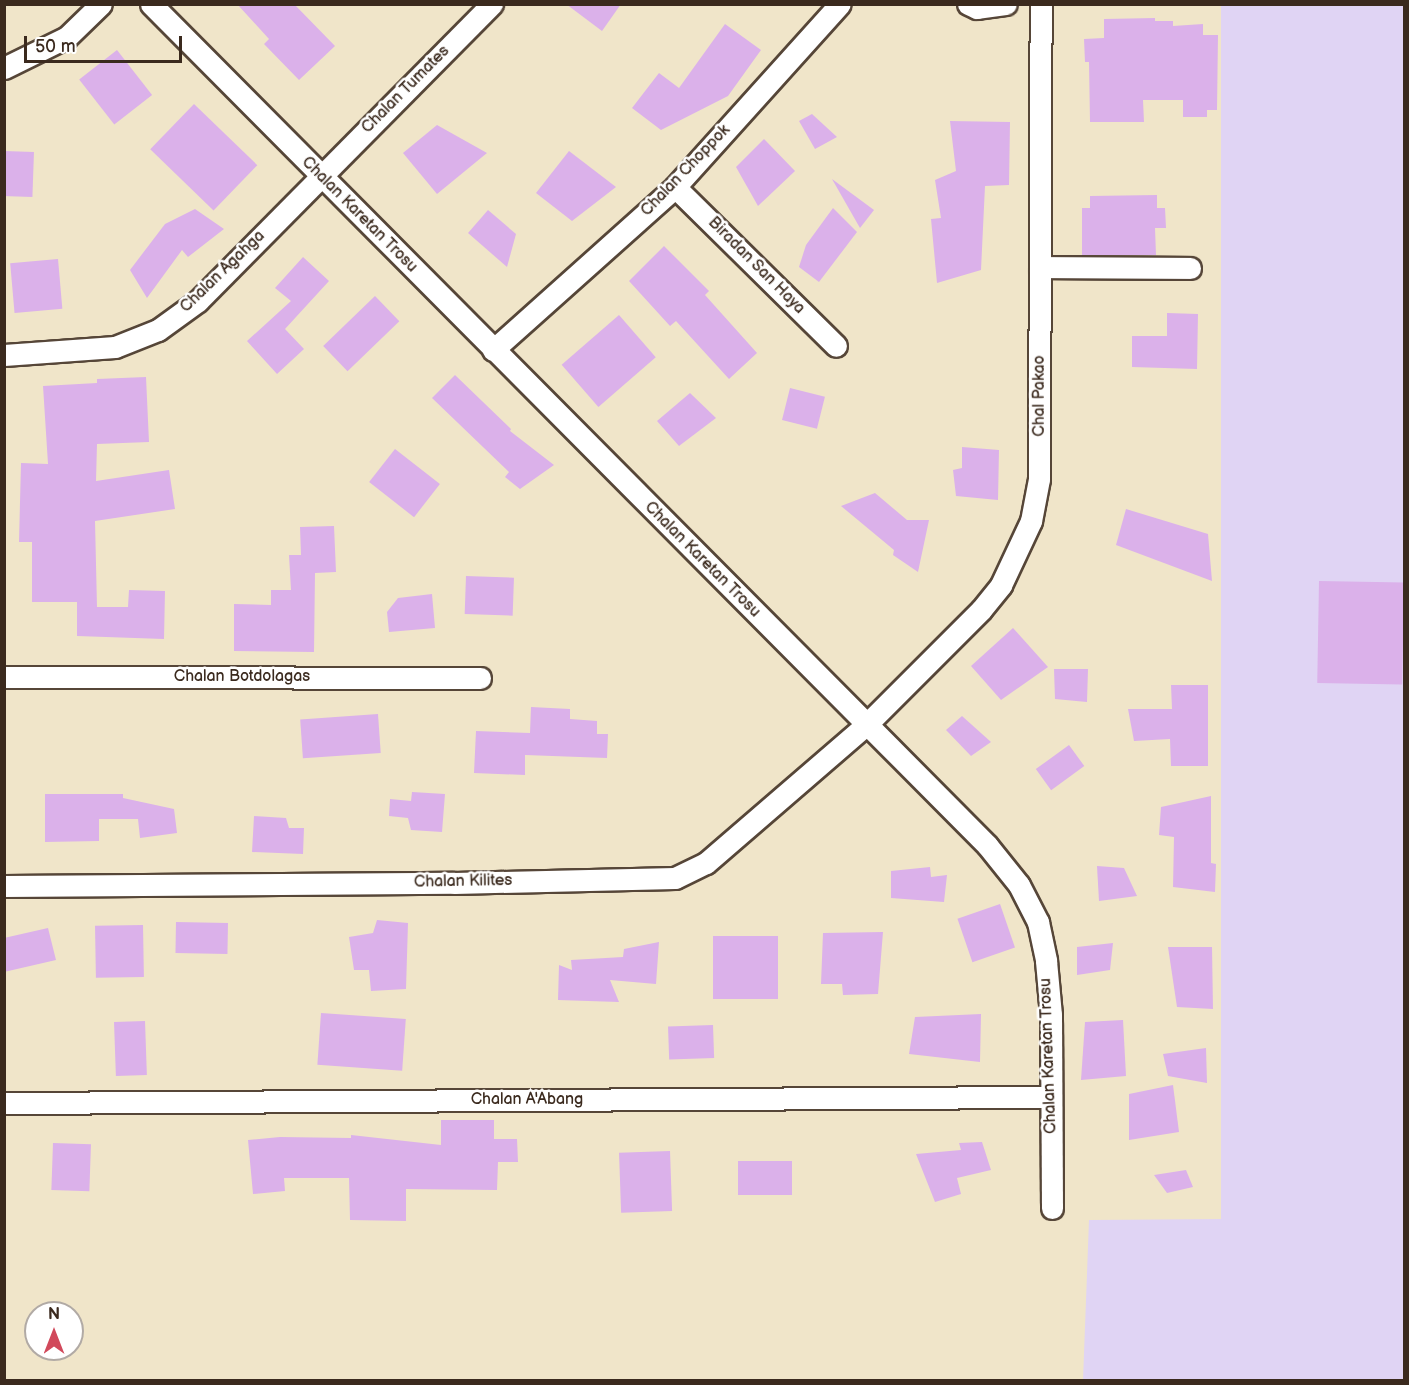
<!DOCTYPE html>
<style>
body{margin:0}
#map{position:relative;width:1409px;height:1385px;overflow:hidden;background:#f0e5c9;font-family:"Balsamiq Sans",sans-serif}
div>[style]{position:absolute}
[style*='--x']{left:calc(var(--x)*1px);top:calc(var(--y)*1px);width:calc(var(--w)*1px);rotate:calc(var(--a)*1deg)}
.built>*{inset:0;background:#e0d4f4}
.building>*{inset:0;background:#dbb1ea;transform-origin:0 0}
.roads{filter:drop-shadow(2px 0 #564638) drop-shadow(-2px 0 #564638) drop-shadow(0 2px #564638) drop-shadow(0 -2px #564638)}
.minor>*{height:21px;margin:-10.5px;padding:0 10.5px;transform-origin:10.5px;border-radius:10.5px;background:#fff}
span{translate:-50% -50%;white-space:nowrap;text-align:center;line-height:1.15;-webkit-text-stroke:5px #fff;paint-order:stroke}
.street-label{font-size:16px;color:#3b2a1e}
.frame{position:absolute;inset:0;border:6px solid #3b2a1e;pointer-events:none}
.north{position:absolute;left:24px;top:1301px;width:60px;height:60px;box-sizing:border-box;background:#fff;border:2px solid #b1aaa5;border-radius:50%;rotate:0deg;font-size:16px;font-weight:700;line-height:24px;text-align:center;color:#3b2a1e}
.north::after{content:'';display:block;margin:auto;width:21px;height:27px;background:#d1495b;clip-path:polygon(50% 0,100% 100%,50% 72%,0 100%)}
.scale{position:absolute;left:24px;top:36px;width:158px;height:27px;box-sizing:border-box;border:3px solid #3b2a1e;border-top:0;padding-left:8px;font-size:18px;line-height:21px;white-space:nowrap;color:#3b2a1e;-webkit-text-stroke:4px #fff;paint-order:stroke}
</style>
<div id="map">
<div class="built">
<i style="clip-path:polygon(1221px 5px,1404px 5px,1404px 1380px,1083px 1380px,1089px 1220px,1221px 1219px)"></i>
</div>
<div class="building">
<i style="clip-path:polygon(237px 4px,294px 4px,335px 46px,299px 80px,264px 44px,269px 39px)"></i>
<i style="clip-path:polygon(566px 4px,621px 4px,602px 31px)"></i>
<i style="clip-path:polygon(1155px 18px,1155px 21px,1173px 21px,1173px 26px,1203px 24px,1203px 35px,1218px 35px,1217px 110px,1207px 110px,1207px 117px,1183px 117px,1183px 100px,1143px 100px,1144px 122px,1090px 122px,1089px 62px,1085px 62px,1084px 39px,1104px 38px,1104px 19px)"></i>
<i style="clip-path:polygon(725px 24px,761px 50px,728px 96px,661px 130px,632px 108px,659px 73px,679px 88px)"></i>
<i style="left:117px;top:50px;width:57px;height:48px;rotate:52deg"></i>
<i style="left:194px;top:104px;width:88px;height:63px;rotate:44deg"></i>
<i style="clip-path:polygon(812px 114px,837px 137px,815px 149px,799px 121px)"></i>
<i style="clip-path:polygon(950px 121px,1010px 122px,1009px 185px,985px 186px,981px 270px,937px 283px,931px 219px,941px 218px,935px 180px,956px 171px)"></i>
<i style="clip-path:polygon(437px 125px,487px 153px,437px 194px,403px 153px)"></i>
<i style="clip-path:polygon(764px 139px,795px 171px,758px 206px,736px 167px)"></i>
<i style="left:4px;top:151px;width:30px;height:45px;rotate:2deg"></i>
<i style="clip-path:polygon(569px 151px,616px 187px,572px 221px,536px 193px)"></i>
<i style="clip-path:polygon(832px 179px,874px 210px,860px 228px)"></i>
<i style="clip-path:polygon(1157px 195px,1157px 208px,1165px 208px,1166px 228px,1155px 228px,1156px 255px,1082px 255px,1082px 208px,1090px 208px,1090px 196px)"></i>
<i style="clip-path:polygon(833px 208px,857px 232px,819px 282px,799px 267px,806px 245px)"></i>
<i style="clip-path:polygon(195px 209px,224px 229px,188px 257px,182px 250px,147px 298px,130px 270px,165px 224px)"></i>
<i style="clip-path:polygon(488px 210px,516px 234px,507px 267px,468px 233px)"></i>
<i style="clip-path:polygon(664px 246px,709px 291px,705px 295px,757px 353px,729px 379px,676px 321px,670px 326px,629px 281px)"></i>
<i style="clip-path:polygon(303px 257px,329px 281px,285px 329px,304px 349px,277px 374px,247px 341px,291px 301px,275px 288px)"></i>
<i style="left:58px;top:259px;width:50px;height:48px;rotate:85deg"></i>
<i style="left:375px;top:296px;width:35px;height:72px;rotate:46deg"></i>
<i style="clip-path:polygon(1167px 313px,1198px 314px,1197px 369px,1132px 367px,1132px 336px,1167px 336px)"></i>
<i style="left:619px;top:315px;width:56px;height:76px;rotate:49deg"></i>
<i style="clip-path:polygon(455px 375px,511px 429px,510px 431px,554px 465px,520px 489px,505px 477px,509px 472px,432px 398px)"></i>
<i style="clip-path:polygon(146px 377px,149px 442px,97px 444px,96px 481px,169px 470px,175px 509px,95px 521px,97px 607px,128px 607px,129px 590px,165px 591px,164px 639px,77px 636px,77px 602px,32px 602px,32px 542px,19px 542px,21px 463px,48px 464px,43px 386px,97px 383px,97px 379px)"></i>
<i style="left:790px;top:388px;width:36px;height:33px;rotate:14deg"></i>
<i style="clip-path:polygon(690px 393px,716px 418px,679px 446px,657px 421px)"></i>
<i style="clip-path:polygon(962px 447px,999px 450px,998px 500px,956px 496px,953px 470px,962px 468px)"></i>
<i style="left:395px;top:449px;width:57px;height:42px;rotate:38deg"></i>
<i style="clip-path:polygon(875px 493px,907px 520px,929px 520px,918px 572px,893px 555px,894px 550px,841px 506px)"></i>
<i style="clip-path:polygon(1126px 509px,1208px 534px,1212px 581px,1116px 545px)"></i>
<i style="clip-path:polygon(334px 526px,336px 572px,315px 573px,314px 652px,234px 651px,234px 604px,271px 605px,271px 590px,291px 590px,289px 555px,301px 555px,300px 527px)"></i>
<i style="left:466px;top:576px;width:48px;height:38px;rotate:2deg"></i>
<i style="left:1319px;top:581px;width:85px;height:102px;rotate:1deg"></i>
<i style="clip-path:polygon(432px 594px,435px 628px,389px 632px,387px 612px,398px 598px)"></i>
<i style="clip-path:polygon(1013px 628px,1048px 667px,1001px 700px,971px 666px)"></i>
<i style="clip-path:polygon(1054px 669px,1088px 669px,1087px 702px,1055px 699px)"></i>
<i style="clip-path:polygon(1171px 685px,1208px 685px,1208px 766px,1171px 766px,1170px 739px,1134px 741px,1128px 709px,1172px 709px)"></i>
<i style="clip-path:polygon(531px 707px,570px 709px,570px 719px,597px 721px,597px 734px,608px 734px,607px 758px,525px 755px,525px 775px,474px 773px,476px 731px,530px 733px)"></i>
<i style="left:378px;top:714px;width:39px;height:78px;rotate:86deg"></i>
<i style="clip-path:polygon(962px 716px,991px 742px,971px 756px,946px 730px)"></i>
<i style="left:1069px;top:745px;width:26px;height:41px;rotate:54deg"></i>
<i style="clip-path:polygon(412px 792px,445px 794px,442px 832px,411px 830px,408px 818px,389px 816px,390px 799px,411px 801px)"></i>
<i style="clip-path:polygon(45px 794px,123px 794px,123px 798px,174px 809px,177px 833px,140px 838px,138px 819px,99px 819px,99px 841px,45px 842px)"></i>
<i style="clip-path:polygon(1211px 796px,1211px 863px,1216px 864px,1215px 892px,1173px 887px,1174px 837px,1159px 835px,1161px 807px)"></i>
<i style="clip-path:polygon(254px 816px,286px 818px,289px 828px,304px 828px,303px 854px,252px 852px)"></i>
<i style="clip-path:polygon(1097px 866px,1124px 868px,1137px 896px,1099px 901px)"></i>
<i style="clip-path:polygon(930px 867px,931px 877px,947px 875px,944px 902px,891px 898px,891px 871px)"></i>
<i style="left:1000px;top:904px;width:46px;height:45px;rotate:71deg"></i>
<i style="clip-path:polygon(377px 920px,408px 923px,406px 989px,371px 991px,369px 970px,354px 970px,349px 937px,373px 933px)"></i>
<i style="left:176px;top:922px;width:52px;height:31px;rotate:1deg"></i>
<i style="left:143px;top:925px;width:52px;height:48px;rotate:89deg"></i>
<i style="clip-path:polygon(48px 928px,56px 960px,4px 972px,4px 938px)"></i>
<i style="clip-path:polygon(883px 932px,878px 994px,843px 995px,842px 984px,821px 984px,823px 933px)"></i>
<i style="left:713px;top:936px;width:65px;height:63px"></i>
<i style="clip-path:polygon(659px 942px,656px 984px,610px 980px,619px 1002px,558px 1000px,559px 965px,572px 970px,571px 960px,623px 957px,624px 949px)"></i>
<i style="clip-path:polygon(1113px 943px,1110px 970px,1077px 975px,1077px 947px)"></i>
<i style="clip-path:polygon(1168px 947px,1212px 947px,1213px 1009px,1177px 1007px)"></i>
<i style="left:321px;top:1013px;width:85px;height:52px;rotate:4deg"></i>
<i style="clip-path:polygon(981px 1014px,980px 1062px,909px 1054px,915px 1017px)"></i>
<i style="clip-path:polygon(1123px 1020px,1126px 1076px,1081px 1080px,1085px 1022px)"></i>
<i style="left:145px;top:1021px;width:54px;height:31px;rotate:88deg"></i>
<i style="left:713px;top:1025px;width:33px;height:45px;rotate:88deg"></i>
<i style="clip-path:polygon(1206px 1048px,1207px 1083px,1168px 1076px,1163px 1054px)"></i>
<i style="clip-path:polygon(1173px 1085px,1179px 1132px,1129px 1140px,1129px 1094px)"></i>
<i style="clip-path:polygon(441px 1120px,494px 1120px,494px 1139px,517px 1139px,518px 1162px,498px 1162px,497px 1190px,406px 1189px,406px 1221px,350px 1220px,349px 1178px,284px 1178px,285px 1191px,253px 1194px,248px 1140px,280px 1137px,351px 1138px,351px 1135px,441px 1145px)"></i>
<i style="clip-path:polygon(982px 1142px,991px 1170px,957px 1178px,961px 1194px,935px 1202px,916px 1154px,961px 1150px,959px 1143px)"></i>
<i style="left:53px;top:1143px;width:38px;height:47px;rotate:2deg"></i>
<i style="left:670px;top:1151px;width:60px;height:51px;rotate:88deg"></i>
<i style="left:792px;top:1161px;width:34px;height:54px;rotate:90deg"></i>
<i style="clip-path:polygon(1186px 1170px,1193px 1187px,1167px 1193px,1154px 1175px)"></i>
</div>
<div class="roads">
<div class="minor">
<i style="--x:151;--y:4;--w:1186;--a:45.17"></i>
<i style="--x:987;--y:845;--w:51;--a:51.3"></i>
<i style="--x:1019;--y:885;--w:42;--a:62.8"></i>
<i style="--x:1038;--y:922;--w:40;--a:78"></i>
<i style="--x:1046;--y:961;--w:54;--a:84.7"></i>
<i style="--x:1051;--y:1015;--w:193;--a:89.7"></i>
<i style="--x:968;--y:4;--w:10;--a:24"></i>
<i style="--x:977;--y:8;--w:29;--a:-8"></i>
<i style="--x:4;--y:68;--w:70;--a:-26.2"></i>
<i style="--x:67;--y:37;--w:47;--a:-44.1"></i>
<i style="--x:675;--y:187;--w:226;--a:44.6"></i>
<i style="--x:1040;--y:267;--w:150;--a:0.4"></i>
<i style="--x:493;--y:350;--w:244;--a:-41.8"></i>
<i style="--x:675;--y:187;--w:246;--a:-48"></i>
<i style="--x:4;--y:355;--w:111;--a:-4.1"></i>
<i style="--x:115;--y:347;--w:46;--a:-21.6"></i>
<i style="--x:158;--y:330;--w:49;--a:-35.9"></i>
<i style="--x:198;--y:301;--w:418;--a:-45.3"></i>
<i style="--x:4;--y:677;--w:476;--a:0.1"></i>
<i style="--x:4;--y:886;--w:450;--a:-0.4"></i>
<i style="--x:454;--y:883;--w:221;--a:-1.3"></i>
<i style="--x:675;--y:878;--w:34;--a:-26"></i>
<i style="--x:706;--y:863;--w:211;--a:-40.8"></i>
<i style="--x:866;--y:725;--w:163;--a:-45"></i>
<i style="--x:981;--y:610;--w:32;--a:-51"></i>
<i style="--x:1001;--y:585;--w:71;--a:-64.9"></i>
<i style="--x:1031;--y:521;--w:43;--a:-79.2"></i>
<i style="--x:1039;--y:479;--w:475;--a:-89.8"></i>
<i style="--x:4;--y:1103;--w:1046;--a:-0.33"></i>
</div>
</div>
<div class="street-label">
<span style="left:406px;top:90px;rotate:-45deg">Chalan Tumates</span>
<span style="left:686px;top:171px;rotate:-46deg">Chalan Choppok</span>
<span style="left:359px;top:215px;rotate:45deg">Chalan Karetan Trosu</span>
<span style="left:756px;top:266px;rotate:45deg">Biradan San Haya</span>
<span style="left:223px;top:272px;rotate:-44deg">Chalan Agahga</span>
<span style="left:1040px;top:396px;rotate:-90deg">Chal Pakao</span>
<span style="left:702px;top:560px;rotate:45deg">Chalan Karetan Trosu</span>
<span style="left:242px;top:677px">Chalan Botdolagas</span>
<span style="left:463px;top:882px;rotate:-1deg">Chalan Kilites</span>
<span style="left:1049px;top:1056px;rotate:-92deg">Chalan Karetan Trosu</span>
<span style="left:527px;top:1100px">Chalan A'Abang</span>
</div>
<div class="frame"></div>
<div class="north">N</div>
<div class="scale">50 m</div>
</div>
